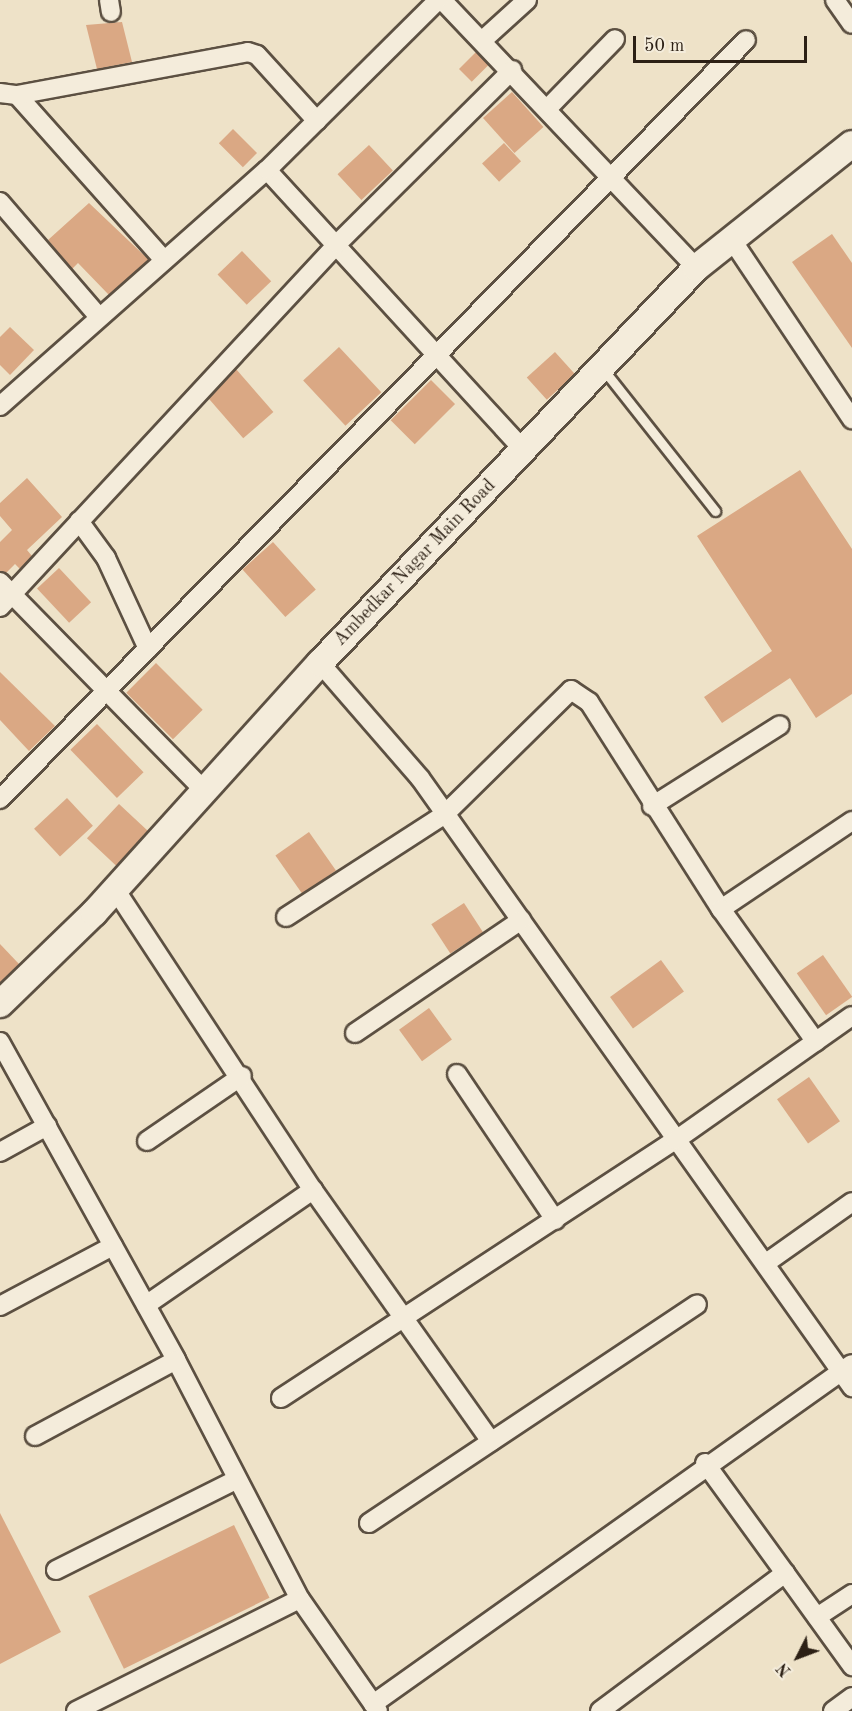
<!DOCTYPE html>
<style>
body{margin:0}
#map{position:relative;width:852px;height:1711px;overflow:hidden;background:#eee2c8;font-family:"Old Standard TT",serif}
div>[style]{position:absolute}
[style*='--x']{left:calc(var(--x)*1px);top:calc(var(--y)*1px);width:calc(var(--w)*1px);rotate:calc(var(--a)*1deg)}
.building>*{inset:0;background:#daa884;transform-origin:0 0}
.roads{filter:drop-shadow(2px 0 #5c5042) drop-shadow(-2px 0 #5c5042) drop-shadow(0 2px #5c5042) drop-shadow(0 -2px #5c5042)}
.lane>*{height:9px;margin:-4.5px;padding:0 4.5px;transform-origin:4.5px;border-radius:4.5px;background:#f4ecdb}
.street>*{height:18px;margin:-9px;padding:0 9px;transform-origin:9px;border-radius:9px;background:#f4ecdb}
.secondary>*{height:26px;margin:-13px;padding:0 13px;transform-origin:13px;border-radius:13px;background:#f4ecdb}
span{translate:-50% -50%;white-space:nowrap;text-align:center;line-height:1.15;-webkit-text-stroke:4.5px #f4ecdb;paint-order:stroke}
.street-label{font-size:18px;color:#2c2015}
.north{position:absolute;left:768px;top:1627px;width:60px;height:60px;-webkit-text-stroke:4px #f4ecdb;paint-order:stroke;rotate:228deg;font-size:16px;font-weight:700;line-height:24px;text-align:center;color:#2c2015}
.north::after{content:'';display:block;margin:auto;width:21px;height:27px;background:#2c2015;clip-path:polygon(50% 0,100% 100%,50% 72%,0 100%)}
.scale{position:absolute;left:633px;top:36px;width:174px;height:27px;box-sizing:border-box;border:3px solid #2c2015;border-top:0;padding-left:8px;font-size:18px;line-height:21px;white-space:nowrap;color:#2c2015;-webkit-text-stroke:4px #f4ecdb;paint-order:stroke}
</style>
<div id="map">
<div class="building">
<i style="clip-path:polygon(122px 22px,132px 62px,97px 69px,86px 25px)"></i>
<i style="left:476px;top:52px;width:18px;height:24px;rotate:45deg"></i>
<i style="left:512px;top:92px;width:47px;height:39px;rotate:48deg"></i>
<i style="left:233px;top:129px;width:34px;height:20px;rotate:45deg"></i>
<i style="left:504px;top:143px;width:25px;height:30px;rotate:47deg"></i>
<i style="left:369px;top:145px;width:35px;height:43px;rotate:47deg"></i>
<i style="clip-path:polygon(89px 203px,149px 260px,109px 295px,78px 263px,72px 269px,48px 240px)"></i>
<i style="clip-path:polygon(832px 234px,852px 263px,852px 348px,792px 262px)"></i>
<i style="left:242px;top:251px;width:42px;height:34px;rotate:46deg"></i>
<i style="clip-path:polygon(10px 327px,34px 350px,10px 375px,0 365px,0 337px)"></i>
<i style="left:339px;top:347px;width:62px;height:49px;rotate:47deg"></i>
<i style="left:555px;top:352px;width:30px;height:38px;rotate:48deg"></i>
<i style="left:236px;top:369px;width:57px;height:40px;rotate:49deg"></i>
<i style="left:431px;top:380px;width:34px;height:57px;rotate:45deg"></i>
<i style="clip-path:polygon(800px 470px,852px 549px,852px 694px,816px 718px,790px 678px,722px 723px,704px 697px,772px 651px,697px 536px)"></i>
<i style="clip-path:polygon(27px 478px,62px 517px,27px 550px,32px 556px,20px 569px,15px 564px,6px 573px,0 571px,0 542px,12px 530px,0 516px,0 503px)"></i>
<i style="left:273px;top:542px;width:64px;height:41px;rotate:48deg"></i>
<i style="left:59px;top:568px;width:47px;height:30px;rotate:47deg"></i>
<i style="left:156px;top:663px;width:66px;height:42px;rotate:45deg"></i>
<i style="clip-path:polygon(0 672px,55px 726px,29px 751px,0 720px)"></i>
<i style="left:97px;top:724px;width:67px;height:37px;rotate:46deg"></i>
<i style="left:67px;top:798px;width:38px;height:45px;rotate:47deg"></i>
<i style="left:119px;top:804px;width:40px;height:47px;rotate:43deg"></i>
<i style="left:309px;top:832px;width:47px;height:41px;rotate:55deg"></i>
<i style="left:464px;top:903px;width:35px;height:39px;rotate:57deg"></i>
<i style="clip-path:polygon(0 944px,19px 964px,0 983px)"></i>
<i style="left:823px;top:955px;width:51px;height:32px;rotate:55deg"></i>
<i style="left:661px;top:960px;width:39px;height:63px;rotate:54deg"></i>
<i style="left:429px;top:1008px;width:39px;height:37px;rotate:54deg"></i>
<i style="left:809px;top:1077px;width:54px;height:39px;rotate:55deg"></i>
<i style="clip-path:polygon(0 1513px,61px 1632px,0 1664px)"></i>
<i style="left:234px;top:1525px;width:81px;height:162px;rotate:64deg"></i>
</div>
<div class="roads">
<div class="lane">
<i style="--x:603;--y:369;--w:181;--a:51.7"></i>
</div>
<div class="street">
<i style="--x:109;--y:0;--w:12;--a:81"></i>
<i style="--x:442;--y:0;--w:369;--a:46.5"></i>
<i style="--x:835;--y:0;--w:29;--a:55"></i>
<i style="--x:484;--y:39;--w:58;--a:-42.2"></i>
<i style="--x:0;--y:93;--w:17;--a:7"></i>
<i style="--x:17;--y:95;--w:221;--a:48.3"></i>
<i style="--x:17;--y:95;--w:235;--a:-10.5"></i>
<i style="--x:248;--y:52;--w:9;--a:18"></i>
<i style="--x:257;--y:55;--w:89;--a:47.7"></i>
<i style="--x:548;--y:108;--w:96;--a:-45.8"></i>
<i style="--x:267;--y:170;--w:379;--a:47.5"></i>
<i style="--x:0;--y:202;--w:150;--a:49.3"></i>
<i style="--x:732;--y:240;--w:216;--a:56.2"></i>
<i style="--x:0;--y:406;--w:356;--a:-41.5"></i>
<i style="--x:267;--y:170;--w:241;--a:-44.8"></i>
<i style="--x:79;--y:521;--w:46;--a:53.9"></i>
<i style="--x:106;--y:558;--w:100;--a:65.2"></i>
<i style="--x:0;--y:582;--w:290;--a:45.6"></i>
<i style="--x:0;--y:607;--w:495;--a:-47.1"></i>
<i style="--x:337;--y:244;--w:247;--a:-44.8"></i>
<i style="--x:320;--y:663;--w:152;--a:49"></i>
<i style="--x:420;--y:778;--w:747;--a:54.65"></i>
<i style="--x:0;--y:799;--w:1064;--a:-45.49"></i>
<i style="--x:652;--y:806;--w:151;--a:-32.3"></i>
<i style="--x:115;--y:889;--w:360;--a:56.7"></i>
<i style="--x:313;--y:1190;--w:308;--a:54.7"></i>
<i style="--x:721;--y:909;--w:158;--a:-33.9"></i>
<i style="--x:286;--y:917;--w:189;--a:-32.9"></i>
<i style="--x:445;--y:814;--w:177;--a:-44.5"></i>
<i style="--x:571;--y:690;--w:22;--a:34"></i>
<i style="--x:589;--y:702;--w:246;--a:57.5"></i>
<i style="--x:721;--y:909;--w:163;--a:54.5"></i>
<i style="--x:355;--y:1033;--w:201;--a:-34.2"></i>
<i style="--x:0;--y:1042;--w:363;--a:61"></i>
<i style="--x:176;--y:1360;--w:269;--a:62.6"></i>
<i style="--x:300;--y:1599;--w:136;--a:55.1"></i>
<i style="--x:457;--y:1074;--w:176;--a:56.1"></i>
<i style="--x:147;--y:1141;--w:115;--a:-34.4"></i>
<i style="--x:0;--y:1152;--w:54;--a:-29"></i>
<i style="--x:766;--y:1263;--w:105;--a:-35.3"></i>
<i style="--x:146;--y:1305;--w:203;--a:-34.6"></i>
<i style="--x:0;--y:1306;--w:128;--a:-28"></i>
<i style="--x:281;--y:1398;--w:472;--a:-33.2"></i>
<i style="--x:676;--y:1140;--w:215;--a:-35.2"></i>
<i style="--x:35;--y:1436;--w:160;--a:-28.3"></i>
<i style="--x:369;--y:1523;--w:394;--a:-33.7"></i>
<i style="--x:56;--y:1570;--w:201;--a:-26.6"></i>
<i style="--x:785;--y:1573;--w:115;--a:54.2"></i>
<i style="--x:817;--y:1617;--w:42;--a:-33.3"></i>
<i style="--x:373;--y:1704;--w:587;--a:-35.37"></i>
<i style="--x:76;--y:1711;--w:250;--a:-26.6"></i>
<i style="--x:600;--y:1711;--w:231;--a:-36.7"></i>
<i style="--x:785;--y:1573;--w:136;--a:-126"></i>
<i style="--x:833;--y:1711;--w:24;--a:-36"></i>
</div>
<div class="secondary">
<i style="--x:0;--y:1004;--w:131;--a:-44.1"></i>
<i style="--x:94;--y:913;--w:337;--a:-47.9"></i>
<i style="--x:320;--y:663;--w:545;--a:-46.41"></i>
<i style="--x:696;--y:268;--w:199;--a:-38.5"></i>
</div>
</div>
<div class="street-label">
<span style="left:415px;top:563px;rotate:-46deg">Ambedkar Nagar Main Road</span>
</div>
<div class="north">N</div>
<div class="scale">50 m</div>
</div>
